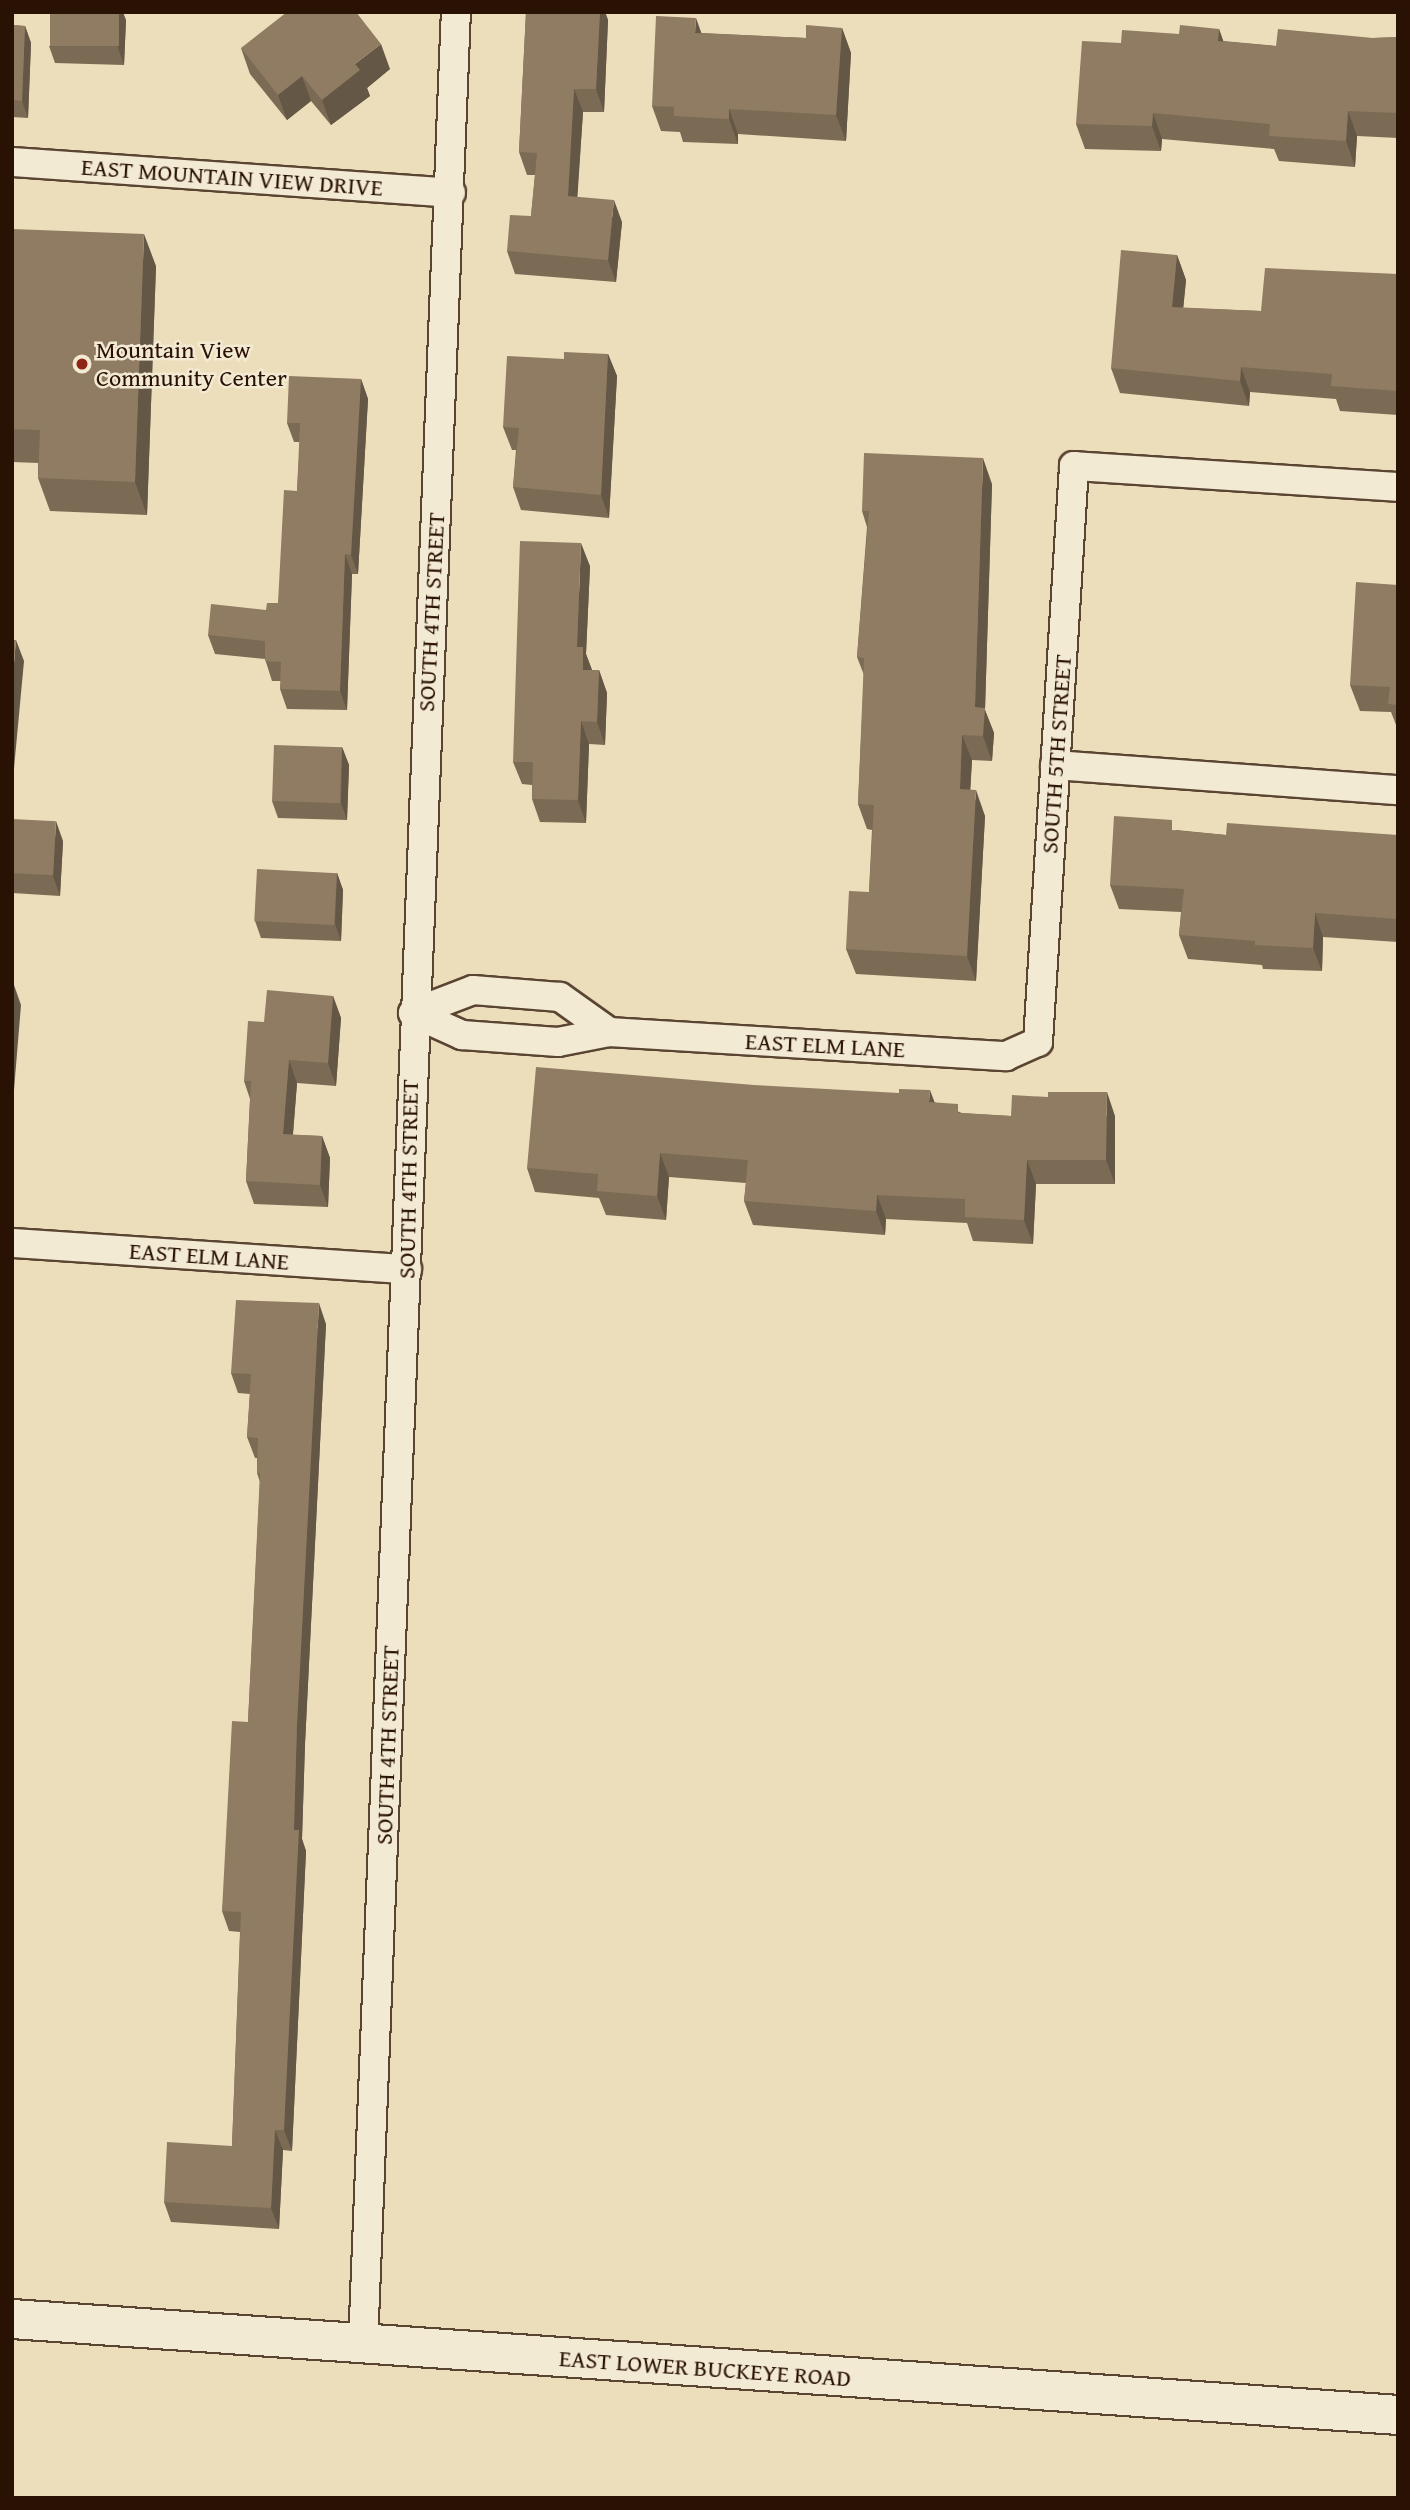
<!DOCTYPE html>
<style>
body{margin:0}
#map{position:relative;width:1410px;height:2510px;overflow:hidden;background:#eddebb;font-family:"Gentium Book Plus",serif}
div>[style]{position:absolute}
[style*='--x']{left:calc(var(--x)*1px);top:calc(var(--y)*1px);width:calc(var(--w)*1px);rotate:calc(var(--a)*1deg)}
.roads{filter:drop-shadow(2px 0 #5a4432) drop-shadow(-2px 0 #5a4432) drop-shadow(0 2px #5a4432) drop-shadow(0 -2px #5a4432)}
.minor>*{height:28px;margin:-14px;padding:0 14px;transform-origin:14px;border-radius:14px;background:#f3ead3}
.secondary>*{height:38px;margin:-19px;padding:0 19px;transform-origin:19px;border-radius:19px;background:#f3ead3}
.wall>*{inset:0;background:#7b6b55}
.shaded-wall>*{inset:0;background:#645745}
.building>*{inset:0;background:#8f7c63;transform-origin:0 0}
.dots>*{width:19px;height:19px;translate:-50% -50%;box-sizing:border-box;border:4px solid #f3ead3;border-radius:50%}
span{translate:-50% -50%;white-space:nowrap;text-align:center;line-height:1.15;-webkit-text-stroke:5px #f3ead3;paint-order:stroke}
.street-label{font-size:24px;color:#291104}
.poi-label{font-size:24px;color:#291104}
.left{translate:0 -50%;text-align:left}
.frame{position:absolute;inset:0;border:14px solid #291104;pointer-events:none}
</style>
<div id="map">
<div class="roads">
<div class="minor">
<i style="--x:12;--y:162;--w:440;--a:4"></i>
<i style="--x:1055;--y:765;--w:344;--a:4.2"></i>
<i style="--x:413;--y:1013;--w:54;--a:24.2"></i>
<i style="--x:462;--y:1035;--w:96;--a:4.2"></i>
<i style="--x:558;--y:1042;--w:52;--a:-11.1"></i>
<i style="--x:609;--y:1032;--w:398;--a:3.5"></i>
<i style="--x:1006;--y:1056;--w:35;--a:-24"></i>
<i style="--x:1038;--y:1042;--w:577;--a:-86.42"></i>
<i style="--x:1074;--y:466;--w:325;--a:3.7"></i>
<i style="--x:413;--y:1013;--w:64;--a:-21"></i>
<i style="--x:473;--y:990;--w:87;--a:4.6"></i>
<i style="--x:560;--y:997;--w:60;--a:35.5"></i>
<i style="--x:12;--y:1243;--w:396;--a:3.8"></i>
<i style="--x:363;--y:2345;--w:2335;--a:-87.72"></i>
</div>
<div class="secondary">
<i style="--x:12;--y:2319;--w:1389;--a:3.96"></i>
</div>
</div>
<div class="wall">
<i style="clip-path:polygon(526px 12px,605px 12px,608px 20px,604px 112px,583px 112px,577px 197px,622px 222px,616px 282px,515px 274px,507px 251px,531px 216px,535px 175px,527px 175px,519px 152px)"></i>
<i style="clip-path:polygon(126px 20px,124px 65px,55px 63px,49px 46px)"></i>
<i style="clip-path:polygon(12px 25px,25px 26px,31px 43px,28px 118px,12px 117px)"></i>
<i style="clip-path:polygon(842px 28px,851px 53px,846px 141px,738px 134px,738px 144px,683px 142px,680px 132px,661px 131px,652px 106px,701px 33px,806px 38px)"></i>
<i style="clip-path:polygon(1219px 29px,1223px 41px,1276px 46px,1373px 38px,1398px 37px,1398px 138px,1357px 136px,1355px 167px,1279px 161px,1274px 149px,1162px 139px,1161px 151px,1085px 149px,1076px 124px,1121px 43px)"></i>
<i style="clip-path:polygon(241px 48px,390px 69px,367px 88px,370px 96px,331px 125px,311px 101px,287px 120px,250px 74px)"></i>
<i style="clip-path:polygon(12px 229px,156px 266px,147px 515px,50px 511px,38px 478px,38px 463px,12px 462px)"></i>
<i style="clip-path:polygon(1177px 255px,1186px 280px,1183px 308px,1261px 311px,1398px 274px,1398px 415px,1340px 411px,1336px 399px,1250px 392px,1249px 406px,1120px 393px,1111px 368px)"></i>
<i style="clip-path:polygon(608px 354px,617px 376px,609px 518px,521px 510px,513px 487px,516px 450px,512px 450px,503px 427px,564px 359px)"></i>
<i style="clip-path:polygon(361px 379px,368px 399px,358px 574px,352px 574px,347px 710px,287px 709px,280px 689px,281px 681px,272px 681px,265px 659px,215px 654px,208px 635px,266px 610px,278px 603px,297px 491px,300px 442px,294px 442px,287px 423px)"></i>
<i style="clip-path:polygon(992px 484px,985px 710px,994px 733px,992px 761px,972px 760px,970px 790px,985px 816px,976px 981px,856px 974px,846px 949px,869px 892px,872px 830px,867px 829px,858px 804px,864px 675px,857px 657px,867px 527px,862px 511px)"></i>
<i style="clip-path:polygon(590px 566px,586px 654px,592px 670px,599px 670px,607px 693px,605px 745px,589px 744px,586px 823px,540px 822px,532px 799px,532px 785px,522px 784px,513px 762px)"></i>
<i style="clip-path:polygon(1398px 585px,1398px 730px,1391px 712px,1360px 711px,1350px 685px)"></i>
<i style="clip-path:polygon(342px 747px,349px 765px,347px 820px,278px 818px,272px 801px)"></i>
<i style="clip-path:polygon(12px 819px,63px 841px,60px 896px,12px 893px)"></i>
<i style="clip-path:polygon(1176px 830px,1226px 835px,1398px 835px,1398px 942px,1323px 937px,1322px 971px,1263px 969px,1262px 965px,1188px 959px,1179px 935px,1181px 912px,1119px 909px,1110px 885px)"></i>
<i style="clip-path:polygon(337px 873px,343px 890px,341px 941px,261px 938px,255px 921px)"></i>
<i style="clip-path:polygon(333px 996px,341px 1018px,336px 1086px,297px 1083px,293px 1135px,322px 1136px,330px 1158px,328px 1207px,254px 1204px,246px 1181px,250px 1099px,244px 1081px,264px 1022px)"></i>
<i style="clip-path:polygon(934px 1102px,962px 1113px,1011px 1116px,1115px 1116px,1115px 1184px,1036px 1184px,1033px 1244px,973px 1241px,967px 1223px,886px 1219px,885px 1235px,753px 1225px,744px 1201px,746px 1183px,669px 1177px,666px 1220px,606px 1215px,599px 1198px,535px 1192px,527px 1168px)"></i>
<i style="clip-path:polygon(326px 1324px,305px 1744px,302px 1839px,306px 1851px,292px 2151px,283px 2150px,279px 2229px,171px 2222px,164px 2202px,232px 2146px,240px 1932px,229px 1931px,222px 1911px,248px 1722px,260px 1482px,257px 1473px,257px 1458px,255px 1458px,247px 1437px,250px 1394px,238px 1393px,231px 1373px)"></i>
</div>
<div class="shaded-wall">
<i style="clip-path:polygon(119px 12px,123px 12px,126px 20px,124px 65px,118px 48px)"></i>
<i style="clip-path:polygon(600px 12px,605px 12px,608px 20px,604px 112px,596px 89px)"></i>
<i style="clip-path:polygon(696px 18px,705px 43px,695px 33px)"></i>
<i style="clip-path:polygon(25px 26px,31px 43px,28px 118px,22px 101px)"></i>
<i style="clip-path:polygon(842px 28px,851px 53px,846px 141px,836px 115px)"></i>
<i style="clip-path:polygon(1219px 29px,1228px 54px,1218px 41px)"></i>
<i style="clip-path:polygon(381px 44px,390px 69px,367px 88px,370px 96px,331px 125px,322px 100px,355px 64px)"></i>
<i style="clip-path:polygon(302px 76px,311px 101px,287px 120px,278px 95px)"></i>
<i style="clip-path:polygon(574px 89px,583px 112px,576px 218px,568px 196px)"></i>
<i style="clip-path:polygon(729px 109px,738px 134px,738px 144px,729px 119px)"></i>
<i style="clip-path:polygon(1348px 111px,1357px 136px,1355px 167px,1346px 141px)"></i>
<i style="clip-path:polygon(1153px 113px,1162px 139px,1161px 151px,1152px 126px)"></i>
<i style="clip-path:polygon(614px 200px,622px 222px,616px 282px,608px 260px)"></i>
<i style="clip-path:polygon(144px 234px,156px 266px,147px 515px,135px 482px)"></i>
<i style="clip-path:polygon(1177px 255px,1186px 280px,1181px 332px,1172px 307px)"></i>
<i style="clip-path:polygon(608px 354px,617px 376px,609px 518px,601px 495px)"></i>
<i style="clip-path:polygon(1241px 367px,1250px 392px,1249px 406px,1240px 381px)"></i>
<i style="clip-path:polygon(361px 379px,368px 399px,358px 574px,351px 555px)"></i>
<i style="clip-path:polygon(983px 458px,992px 484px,985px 710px,994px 733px,992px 761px,983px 736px,975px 707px)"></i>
<i style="clip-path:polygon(581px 543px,590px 566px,586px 654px,592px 670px,583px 670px,577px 647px)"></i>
<i style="clip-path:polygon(345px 554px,352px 574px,347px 710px,340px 691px)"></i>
<i style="clip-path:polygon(16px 640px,24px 661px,12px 790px,12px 686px)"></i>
<i style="clip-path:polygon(599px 670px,607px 693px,605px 745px,597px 722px)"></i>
<i style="clip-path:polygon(581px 721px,589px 744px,586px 823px,578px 800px)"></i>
<i style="clip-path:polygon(962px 735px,972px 760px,969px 814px,960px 789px)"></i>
<i style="clip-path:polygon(342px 747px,349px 765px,347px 820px,341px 803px)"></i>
<i style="clip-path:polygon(976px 790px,985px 816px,976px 981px,967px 956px)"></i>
<i style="clip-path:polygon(56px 821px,63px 841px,60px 896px,53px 876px)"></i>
<i style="clip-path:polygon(337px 873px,343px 890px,341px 941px,335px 924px)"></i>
<i style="clip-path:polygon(1315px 913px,1323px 937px,1322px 971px,1313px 948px)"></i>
<i style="clip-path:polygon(14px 985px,21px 1005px,14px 1090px,12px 1085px,12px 1007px)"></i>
<i style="clip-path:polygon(333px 996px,341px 1018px,336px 1086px,328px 1063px)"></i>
<i style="clip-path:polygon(289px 1060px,297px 1083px,291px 1157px,283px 1134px)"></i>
<i style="clip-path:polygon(930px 1090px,939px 1114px,929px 1102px)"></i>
<i style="clip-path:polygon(1107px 1092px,1115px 1116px,1115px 1184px,1106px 1160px)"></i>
<i style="clip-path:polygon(322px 1136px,330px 1158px,328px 1207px,320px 1185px)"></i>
<i style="clip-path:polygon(660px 1153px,669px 1177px,666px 1220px,657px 1196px)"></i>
<i style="clip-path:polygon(1027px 1160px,1036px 1184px,1033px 1244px,1024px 1220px)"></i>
<i style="clip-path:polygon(877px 1195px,886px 1219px,885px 1235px,876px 1211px)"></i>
<i style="clip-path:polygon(319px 1303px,326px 1324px,305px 1744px,302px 1839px,306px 1851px,292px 2151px,284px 2130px,297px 1724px)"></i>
<i style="clip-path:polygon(275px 2130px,283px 2150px,279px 2229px,271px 2208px)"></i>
</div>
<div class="building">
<i style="left:50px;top:12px;width:69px;height:34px"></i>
<i style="clip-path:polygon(287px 12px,356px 12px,381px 44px,355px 64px,360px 70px,322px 100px,302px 76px,278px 95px,241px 48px)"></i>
<i style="clip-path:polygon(526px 12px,600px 12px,596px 89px,574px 89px,568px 196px,614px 200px,608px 260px,507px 251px,510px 215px,531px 216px,537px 153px,519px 152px)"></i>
<i style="clip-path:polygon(656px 16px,696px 18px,695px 33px,806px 38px,806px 25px,842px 28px,836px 115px,729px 109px,729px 119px,674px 116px,674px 107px,652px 106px)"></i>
<i style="clip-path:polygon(12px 25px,25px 26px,22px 101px,12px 100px)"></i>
<i style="clip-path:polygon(1180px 25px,1219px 29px,1218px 41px,1276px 46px,1278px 29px,1373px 38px,1398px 37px,1398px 113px,1348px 111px,1346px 141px,1269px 136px,1270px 124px,1153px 113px,1152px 126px,1076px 124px,1082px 41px,1121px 43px,1122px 30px,1179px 34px)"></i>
<i style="clip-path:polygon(12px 229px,144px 234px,135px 482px,38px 478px,40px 430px,12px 429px)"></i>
<i style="clip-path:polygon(1121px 250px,1177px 255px,1172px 307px,1261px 311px,1265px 268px,1398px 274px,1398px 391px,1331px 386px,1332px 374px,1241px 367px,1240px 381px,1111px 368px)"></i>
<i style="clip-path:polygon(564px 352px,608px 354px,601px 495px,513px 487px,519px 428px,503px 427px,507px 356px,564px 359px)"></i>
<i style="clip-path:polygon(289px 376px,361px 379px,351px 555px,345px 554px,340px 691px,280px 689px,281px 662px,265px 661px,265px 641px,208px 635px,211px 604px,266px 610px,267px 603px,278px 603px,284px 490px,297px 491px,300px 423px,287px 423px)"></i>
<i style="clip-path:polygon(864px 453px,983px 458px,975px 707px,985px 708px,983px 736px,962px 735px,960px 789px,976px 790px,967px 956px,846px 949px,849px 891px,869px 892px,874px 805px,858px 804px,864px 658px,857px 657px,869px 511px,862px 511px)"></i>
<i style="clip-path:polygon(520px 541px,581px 543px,577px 647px,583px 647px,583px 670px,599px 670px,597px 722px,581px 721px,578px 800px,532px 799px,533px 762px,513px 762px)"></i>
<i style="clip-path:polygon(1356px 582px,1398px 585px,1398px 705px,1388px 704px,1390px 687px,1350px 685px)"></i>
<i style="clip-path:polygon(12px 640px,16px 640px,12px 686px)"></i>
<i style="left:274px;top:745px;width:68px;height:56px;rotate:2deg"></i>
<i style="clip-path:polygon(1114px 816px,1172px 820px,1172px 830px,1226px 835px,1227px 823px,1398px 835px,1398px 919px,1315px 913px,1313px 948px,1255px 945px,1255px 941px,1179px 935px,1184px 889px,1110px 885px)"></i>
<i style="left:12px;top:819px;width:44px;height:54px;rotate:3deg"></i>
<i style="left:257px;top:869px;width:80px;height:52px;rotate:3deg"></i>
<i style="clip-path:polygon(12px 985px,14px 985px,12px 1007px)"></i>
<i style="clip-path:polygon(267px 990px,333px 996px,328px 1063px,289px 1060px,283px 1134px,322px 1136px,320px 1185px,246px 1181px,251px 1081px,244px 1081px,248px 1021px,264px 1022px)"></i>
<i style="clip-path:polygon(536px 1067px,754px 1085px,899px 1093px,899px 1089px,930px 1090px,929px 1102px,958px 1104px,958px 1113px,1011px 1116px,1012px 1095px,1048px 1097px,1048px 1092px,1107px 1092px,1106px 1160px,1027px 1160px,1024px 1220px,965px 1217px,965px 1199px,877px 1195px,876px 1211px,744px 1201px,748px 1160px,660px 1153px,657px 1196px,597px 1191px,598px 1174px,527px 1168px)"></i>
<i style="clip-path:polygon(236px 1300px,319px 1303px,297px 1724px,294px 1830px,299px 1830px,284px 2130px,275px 2130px,271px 2208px,164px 2202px,167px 2142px,232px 2146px,241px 1912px,222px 1911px,232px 1721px,248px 1722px,260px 1473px,257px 1473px,258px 1438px,247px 1437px,251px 1374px,231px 1373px)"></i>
</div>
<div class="dots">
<i style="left:82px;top:364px;background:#8f2418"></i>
</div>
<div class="street-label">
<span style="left:232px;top:177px;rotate:4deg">EAST MOUNTAIN VIEW DRIVE</span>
<span style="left:431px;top:612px;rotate:-87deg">SOUTH 4TH STREET</span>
<span style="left:1056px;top:754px;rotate:-86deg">SOUTH 5TH STREET</span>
<span style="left:825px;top:1045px;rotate:3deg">EAST ELM LANE</span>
<span style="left:408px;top:1179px;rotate:-89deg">SOUTH 4TH STREET</span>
<span style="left:209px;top:1256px;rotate:4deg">EAST ELM LANE</span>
<span style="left:387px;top:1745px;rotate:-88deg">SOUTH 4TH STREET</span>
<span style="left:705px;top:2368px;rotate:4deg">EAST LOWER BUCKEYE ROAD</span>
</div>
<div class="poi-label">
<span class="left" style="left:96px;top:364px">Mountain View<br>Community Center</span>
</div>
<div class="frame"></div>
</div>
